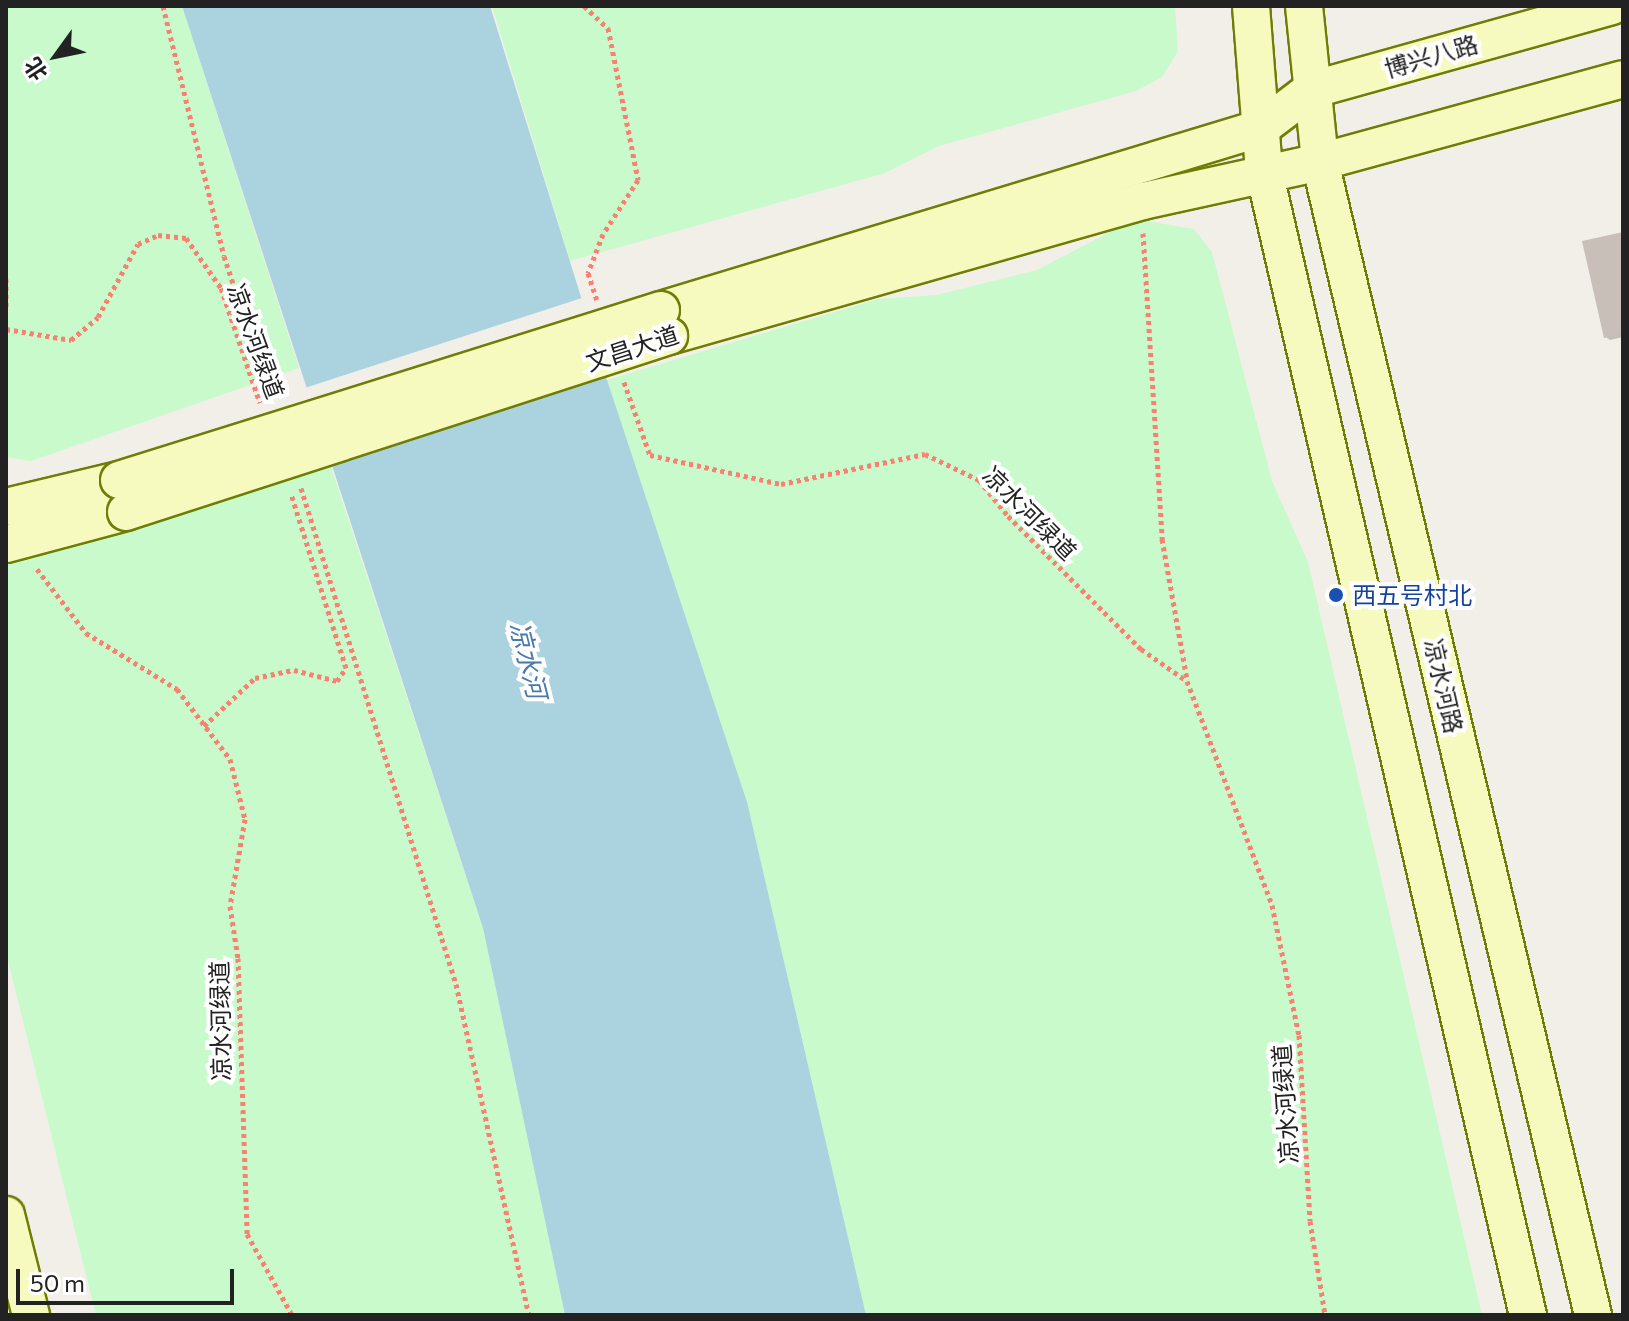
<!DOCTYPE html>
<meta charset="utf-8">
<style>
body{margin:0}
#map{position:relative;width:1629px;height:1321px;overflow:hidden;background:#f2efe9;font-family:Commissioner,"Noto Sans SC",sans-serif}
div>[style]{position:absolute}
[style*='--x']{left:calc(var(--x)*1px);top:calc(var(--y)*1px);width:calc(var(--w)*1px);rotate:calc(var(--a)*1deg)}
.park>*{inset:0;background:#c8facc}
.water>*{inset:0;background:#aad3df}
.pier>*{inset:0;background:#f2efe9;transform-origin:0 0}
.shadow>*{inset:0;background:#0003}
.building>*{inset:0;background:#c7bfb8}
.path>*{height:5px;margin-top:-2.5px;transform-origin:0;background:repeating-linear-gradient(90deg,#fa8072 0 4px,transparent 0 8px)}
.roads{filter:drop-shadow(2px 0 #707d05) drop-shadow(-2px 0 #707d05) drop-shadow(0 2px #707d05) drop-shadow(0 -2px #707d05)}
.secondary>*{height:36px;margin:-18px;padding:0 18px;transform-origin:18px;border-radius:18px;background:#f7fabf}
.bridges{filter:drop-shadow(2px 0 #707d05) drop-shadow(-2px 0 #707d05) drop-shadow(0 2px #707d05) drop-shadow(0 -2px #707d05)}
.secondary-bridge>*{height:36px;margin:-18px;padding:0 18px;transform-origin:18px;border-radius:18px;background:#f7fabf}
.dots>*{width:22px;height:22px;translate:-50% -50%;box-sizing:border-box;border:4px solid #fff;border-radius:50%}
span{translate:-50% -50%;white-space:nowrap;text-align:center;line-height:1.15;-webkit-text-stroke:8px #fff;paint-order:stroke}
.street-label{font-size:24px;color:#222}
.transit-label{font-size:24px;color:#164399}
.left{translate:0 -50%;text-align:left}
.water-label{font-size:26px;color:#4a7aab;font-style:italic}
.frame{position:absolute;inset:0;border:8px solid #222;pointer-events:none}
.north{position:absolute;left:16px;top:16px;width:80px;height:80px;-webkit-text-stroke:6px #fff;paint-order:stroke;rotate:237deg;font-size:22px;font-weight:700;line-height:32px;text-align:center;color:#222}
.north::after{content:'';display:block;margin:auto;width:28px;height:36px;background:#222;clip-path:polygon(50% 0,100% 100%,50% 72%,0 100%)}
.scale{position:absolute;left:16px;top:1269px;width:218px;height:36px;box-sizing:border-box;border:4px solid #222;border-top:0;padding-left:10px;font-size:24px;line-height:28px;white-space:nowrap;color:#222;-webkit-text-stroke:6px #fff;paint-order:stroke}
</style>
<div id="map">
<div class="park">
<i style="clip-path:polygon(6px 6px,182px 6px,299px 368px,31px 461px,6px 457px)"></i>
<i style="clip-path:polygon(492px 6px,1175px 6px,1178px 51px,1162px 77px,1136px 91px,939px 146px,885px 173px,570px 261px)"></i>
<i style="clip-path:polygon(1135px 219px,1194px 229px,1212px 252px,1272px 481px,1308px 562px,1482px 1315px,866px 1315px,747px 802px,607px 380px,878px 299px,937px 295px,1037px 270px)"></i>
<i style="clip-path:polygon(327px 455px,483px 928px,565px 1315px,96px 1315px,6px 953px,6px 560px)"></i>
</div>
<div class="water">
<i style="clip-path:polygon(182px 6px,490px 6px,607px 380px,747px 802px,866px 1315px,565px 1315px,483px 928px)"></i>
</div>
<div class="pier">
<i style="left:585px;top:297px;width:80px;height:298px;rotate:72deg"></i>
</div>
<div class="shadow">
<i style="clip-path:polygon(1623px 234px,1623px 337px,1610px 340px,1606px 337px)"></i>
</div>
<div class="building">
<i style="clip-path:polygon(1623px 232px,1623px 334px,1604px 338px,1582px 241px)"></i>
</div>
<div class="path">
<i style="--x:163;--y:6;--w:257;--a:76.3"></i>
<i style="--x:224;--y:256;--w:150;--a:71.7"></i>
<i style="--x:584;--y:6;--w:33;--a:43"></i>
<i style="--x:608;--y:28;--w:155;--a:78.8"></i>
<i style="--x:638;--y:180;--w:64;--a:122.9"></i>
<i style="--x:603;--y:234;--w:42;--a:111"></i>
<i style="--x:588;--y:273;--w:28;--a:72"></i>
<i style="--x:1143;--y:233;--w:307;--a:86.4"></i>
<i style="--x:1162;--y:539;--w:143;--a:79.9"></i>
<i style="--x:6;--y:279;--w:29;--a:90"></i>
<i style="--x:6;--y:329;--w:66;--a:9.6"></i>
<i style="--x:71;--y:340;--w:35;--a:-40"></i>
<i style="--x:98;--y:317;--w:83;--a:-61.3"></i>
<i style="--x:138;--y:244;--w:22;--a:-24"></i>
<i style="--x:158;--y:235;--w:28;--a:6"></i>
<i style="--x:186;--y:238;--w:61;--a:55"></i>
<i style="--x:221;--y:288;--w:121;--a:71.3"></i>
<i style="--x:624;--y:382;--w:77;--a:70.4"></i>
<i style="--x:650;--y:455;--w:134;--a:12.5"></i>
<i style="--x:781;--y:484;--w:147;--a:-11.8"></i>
<i style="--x:925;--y:454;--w:60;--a:25.7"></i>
<i style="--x:979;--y:480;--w:46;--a:51.1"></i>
<i style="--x:1008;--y:516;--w:188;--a:45"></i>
<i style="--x:1141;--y:649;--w:56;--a:34.8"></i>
<i style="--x:1187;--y:681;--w:240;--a:69.2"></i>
<i style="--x:1272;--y:905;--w:133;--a:78.3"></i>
<i style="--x:1299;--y:1035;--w:186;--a:86.6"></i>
<i style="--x:1310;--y:1221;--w:95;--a:80.9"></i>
<i style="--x:301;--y:488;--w:520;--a:72.65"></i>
<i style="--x:456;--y:984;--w:339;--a:77.6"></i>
<i style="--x:37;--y:569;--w:81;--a:52.6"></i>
<i style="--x:86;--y:633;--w:107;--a:31.6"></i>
<i style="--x:177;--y:689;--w:88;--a:52.9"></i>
<i style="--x:230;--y:759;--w:62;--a:76"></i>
<i style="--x:245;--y:819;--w:88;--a:99.8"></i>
<i style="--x:230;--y:906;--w:53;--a:81.3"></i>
<i style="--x:238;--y:958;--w:276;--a:88.1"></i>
<i style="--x:247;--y:1234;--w:93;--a:60.9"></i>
<i style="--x:204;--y:726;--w:70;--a:-43.3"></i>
<i style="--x:255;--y:678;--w:40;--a:-12"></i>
<i style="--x:294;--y:670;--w:44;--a:14.3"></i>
<i style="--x:337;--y:681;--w:16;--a:-55"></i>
<i style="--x:346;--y:668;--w:182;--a:-107.5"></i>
</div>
<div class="roads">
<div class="secondary">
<i style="--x:1251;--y:6;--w:166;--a:85.5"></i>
<i style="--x:1264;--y:171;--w:1174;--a:77.01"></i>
<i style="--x:1304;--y:6;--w:157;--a:84.1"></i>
<i style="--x:1320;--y:162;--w:1185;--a:76.68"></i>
<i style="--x:661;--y:310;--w:627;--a:-16.87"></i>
<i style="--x:1261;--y:128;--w:63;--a:-37.2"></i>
<i style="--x:1311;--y:90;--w:312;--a:-15.6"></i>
<i style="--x:669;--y:336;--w:493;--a:-15.9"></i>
<i style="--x:1143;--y:201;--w:181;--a:-12.4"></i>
<i style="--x:1320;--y:162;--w:314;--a:-15.3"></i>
<i style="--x:6;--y:507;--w:116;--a:-13.4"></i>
<i style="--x:6;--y:544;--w:124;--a:-14.9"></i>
<i style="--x:6;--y:1215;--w:103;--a:76"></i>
</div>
</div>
<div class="bridges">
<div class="secondary-bridge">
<i style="--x:119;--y:480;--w:568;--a:-17.41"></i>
<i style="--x:126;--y:512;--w:571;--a:-17.96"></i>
</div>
</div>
<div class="dots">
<i style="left:1336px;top:595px;background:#1a4fb4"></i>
</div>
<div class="street-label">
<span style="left:1431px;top:56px;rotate:-16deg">博兴八路</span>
<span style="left:256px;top:341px;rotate:70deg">凉水河绿道</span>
<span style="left:632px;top:348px;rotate:-18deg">文昌大道</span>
<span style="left:1030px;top:513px;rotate:45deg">凉水河绿道</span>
<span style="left:1444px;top:686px;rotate:77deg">凉水河路</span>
<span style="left:220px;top:1021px;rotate:-91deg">凉水河绿道</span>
<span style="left:1285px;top:1104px;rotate:-94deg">凉水河绿道</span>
</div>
<div class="transit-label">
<span class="left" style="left:1352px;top:595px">西五号村北</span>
</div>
<div class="water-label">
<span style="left:529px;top:660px;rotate:76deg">凉水河</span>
</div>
<div class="frame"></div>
<div class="north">北</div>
<div class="scale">50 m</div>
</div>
